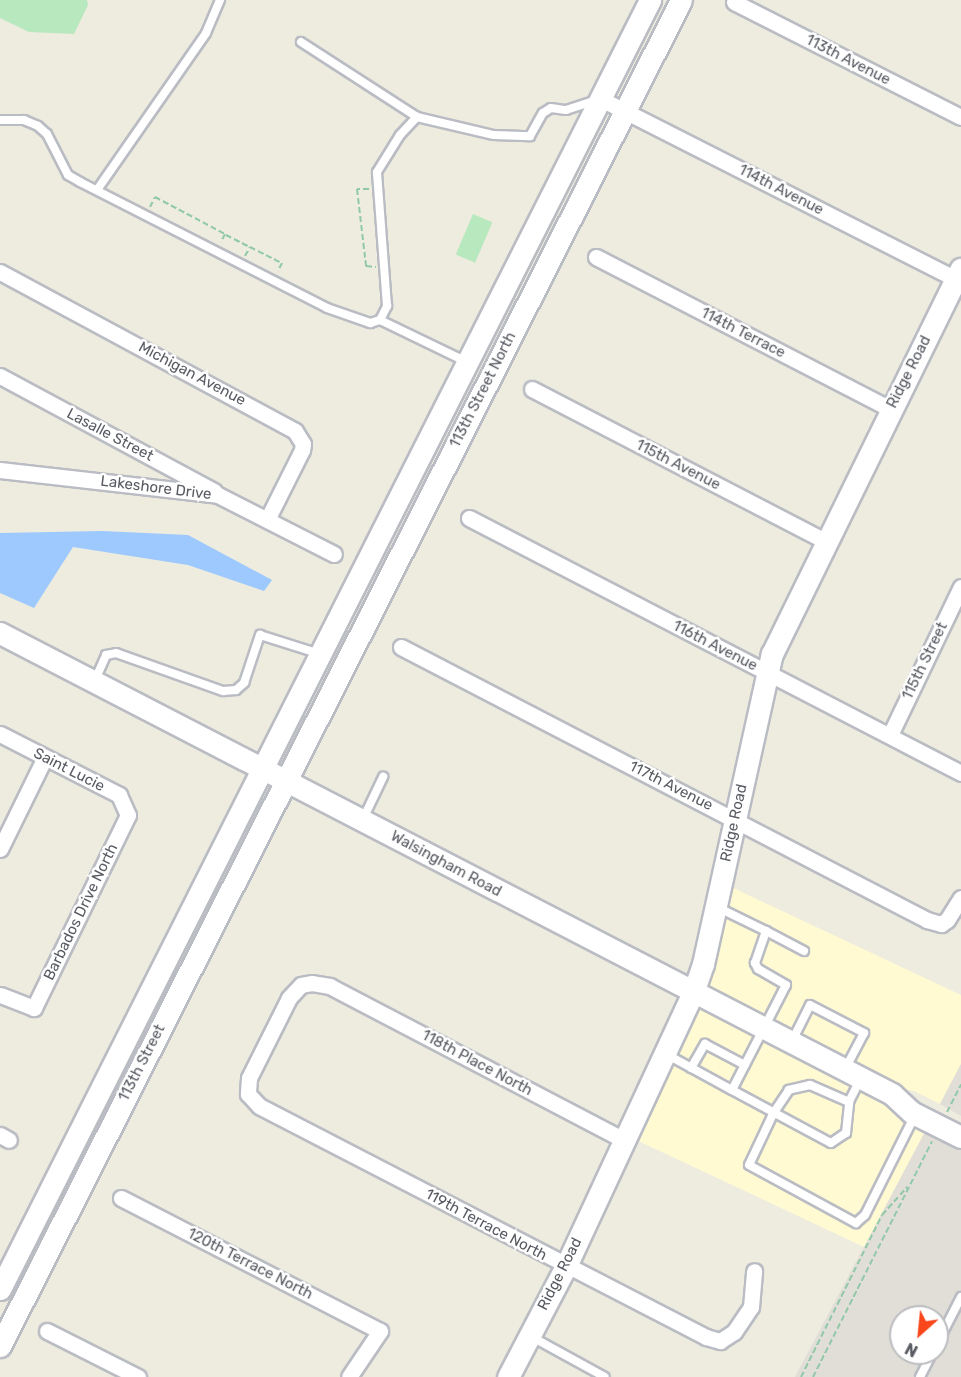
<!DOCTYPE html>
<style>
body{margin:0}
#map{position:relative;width:961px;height:1377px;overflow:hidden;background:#edecdf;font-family:Rubik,sans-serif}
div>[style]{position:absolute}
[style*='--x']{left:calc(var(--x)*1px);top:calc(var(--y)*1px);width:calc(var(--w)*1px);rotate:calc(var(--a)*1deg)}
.commercial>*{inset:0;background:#fffad2}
.industrial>*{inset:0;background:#e0ded7}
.green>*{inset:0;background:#b8e8be;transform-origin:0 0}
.water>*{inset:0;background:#9dc9ff}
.path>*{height:2px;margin-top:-1px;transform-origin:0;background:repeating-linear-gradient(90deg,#91c9a8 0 6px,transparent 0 9px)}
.roads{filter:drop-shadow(2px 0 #babcc3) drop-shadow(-2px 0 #babcc3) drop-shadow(0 2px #babcc3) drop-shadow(0 -2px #babcc3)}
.lane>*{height:8px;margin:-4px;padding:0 4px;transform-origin:4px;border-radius:4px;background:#fff}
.street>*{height:15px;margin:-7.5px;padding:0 7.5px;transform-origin:7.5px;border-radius:7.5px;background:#fff}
.secondary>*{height:21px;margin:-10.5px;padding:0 10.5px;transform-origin:10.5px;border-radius:10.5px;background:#fff}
span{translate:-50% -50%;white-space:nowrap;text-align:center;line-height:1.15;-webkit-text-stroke:5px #fff;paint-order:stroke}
.street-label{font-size:15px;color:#585b62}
.north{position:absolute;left:889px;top:1305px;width:60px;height:60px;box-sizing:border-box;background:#fff;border:2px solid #bcbdc0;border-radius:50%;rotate:207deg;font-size:16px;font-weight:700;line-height:24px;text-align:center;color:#585b62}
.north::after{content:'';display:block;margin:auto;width:21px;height:27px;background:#f9461a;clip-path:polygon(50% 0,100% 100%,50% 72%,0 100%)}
</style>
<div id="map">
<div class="commercial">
<i style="clip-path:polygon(727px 885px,961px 995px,961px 1064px,940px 1104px,914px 1091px,895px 1088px,701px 989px)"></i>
<i style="clip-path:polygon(696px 1002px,884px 1099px,927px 1128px,864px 1247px,632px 1138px)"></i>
</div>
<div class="industrial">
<i style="clip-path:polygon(961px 1064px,961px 1116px,940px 1104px)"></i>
<i style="clip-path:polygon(evenodd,927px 1128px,961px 1145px,961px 1377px,795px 1377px,927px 1128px,901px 1317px,937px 1317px,937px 1353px,901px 1353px,901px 1317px)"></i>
</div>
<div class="green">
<i style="clip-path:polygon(0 0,87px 0,88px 5px,74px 34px,29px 32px,0 18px)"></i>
<i style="left:473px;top:214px;width:21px;height:44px;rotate:23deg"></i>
</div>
<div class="water">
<i style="clip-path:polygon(102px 531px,188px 535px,272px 580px,264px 591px,188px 565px,73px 547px,34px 608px,0 593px,0 533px)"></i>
</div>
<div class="path">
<i style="--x:369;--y:189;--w:12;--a:180"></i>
<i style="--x:357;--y:189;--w:78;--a:83.3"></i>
<i style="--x:366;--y:266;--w:10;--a:6"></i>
<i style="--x:150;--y:207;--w:11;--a:-63"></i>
<i style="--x:155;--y:197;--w:79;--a:27.9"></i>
<i style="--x:225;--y:234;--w:9;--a:117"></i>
<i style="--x:226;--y:235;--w:27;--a:27"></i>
<i style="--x:245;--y:256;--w:10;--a:-61"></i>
<i style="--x:250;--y:247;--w:36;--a:27"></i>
<i style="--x:282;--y:263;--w:9;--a:117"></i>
<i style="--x:947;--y:1112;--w:31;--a:-63"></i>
<i style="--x:801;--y:1377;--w:181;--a:-63.4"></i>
<i style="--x:882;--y:1215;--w:38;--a:-48"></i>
<i style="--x:813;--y:1377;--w:264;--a:-63.2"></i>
</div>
<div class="roads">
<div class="lane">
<i style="--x:301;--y:42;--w:138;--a:32.9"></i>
<i style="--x:417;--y:117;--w:79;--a:13.2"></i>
<i style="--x:494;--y:135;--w:36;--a:2"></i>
<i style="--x:530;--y:136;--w:26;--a:-61"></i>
<i style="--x:543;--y:113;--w:9;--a:-32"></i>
<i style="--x:551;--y:108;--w:15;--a:8"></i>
<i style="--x:566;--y:110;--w:29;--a:-18"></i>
<i style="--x:0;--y:120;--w:24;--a:0"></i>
<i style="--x:24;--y:120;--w:15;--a:23"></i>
<i style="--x:38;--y:126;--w:12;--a:42"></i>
<i style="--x:47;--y:134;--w:46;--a:62.9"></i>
<i style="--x:68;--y:175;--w:14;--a:30"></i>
<i style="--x:80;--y:182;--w:277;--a:27"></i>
<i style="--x:327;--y:308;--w:46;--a:19.2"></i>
<i style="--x:370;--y:323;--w:10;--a:-17"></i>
<i style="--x:380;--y:320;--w:94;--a:25.8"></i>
<i style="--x:97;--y:190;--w:191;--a:-55.2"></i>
<i style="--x:206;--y:33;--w:36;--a:-67"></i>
<i style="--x:380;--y:320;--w:16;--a:-63"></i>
<i style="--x:387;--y:306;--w:134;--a:-94.3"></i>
<i style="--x:377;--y:172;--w:44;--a:-58.1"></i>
<i style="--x:400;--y:135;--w:25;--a:-47"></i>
<i style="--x:95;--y:680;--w:27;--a:-66"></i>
<i style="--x:106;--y:655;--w:10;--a:-11"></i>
<i style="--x:116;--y:653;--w:114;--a:19.6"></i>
<i style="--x:223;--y:691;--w:13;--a:-4"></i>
<i style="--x:236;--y:690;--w:11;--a:-41"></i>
<i style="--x:244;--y:683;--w:51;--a:-71.6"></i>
<i style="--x:260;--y:635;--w:63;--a:17.6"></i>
<i style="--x:363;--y:819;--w:47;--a:-64.5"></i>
<i style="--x:766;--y:931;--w:43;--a:27.8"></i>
<i style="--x:792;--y:1041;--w:40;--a:-63.4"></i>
<i style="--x:810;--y:1005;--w:61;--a:27.4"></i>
<i style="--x:864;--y:1033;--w:41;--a:117.8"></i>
<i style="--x:666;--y:1054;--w:75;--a:28.6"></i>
<i style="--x:732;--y:1090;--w:118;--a:-62.8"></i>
<i style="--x:786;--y:985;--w:32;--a:-150"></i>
<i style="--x:758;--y:969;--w:7;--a:-117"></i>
<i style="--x:755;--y:963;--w:34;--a:-71"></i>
<i style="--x:766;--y:931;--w:55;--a:-153.9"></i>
<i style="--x:691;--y:1068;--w:28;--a:-60"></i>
<i style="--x:705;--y:1044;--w:45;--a:27.7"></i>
<i style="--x:860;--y:1080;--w:25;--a:117"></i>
<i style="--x:849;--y:1102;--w:43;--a:-156.4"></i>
<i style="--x:810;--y:1085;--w:22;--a:167"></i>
<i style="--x:789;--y:1090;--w:29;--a:124"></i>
<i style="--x:773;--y:1114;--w:56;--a:115.2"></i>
<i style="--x:749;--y:1165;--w:122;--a:28.5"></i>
<i style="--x:856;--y:1223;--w:12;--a:-42"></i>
<i style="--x:865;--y:1215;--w:112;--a:-63.4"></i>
<i style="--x:732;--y:1090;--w:112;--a:28.2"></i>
<i style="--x:831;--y:1143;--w:18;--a:-34"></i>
<i style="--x:846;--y:1133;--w:31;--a:-84"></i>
<i style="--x:530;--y:1336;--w:85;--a:28.7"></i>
<i style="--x:937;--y:1344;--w:53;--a:-62.9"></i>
<i style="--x:920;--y:1377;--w:27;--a:-63"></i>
</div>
<div class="street">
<i style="--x:734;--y:2;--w:254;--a:26.9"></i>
<i style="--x:601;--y:99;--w:404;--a:26.9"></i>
<i style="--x:596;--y:257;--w:331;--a:27.3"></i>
<i style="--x:0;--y:272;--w:335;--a:28.3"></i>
<i style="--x:295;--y:431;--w:15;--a:58"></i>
<i style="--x:303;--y:444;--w:6;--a:99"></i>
<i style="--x:302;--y:450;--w:78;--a:116.6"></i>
<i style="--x:0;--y:376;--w:243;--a:28.3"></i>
<i style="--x:532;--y:389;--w:330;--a:27.4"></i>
<i style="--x:0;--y:470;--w:219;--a:6.5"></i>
<i style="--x:218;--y:495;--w:130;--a:27"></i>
<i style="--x:469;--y:518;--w:554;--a:27.4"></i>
<i style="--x:401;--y:647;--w:593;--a:27.43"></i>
<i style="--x:927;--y:920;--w:15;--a:16"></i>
<i style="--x:941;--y:924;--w:7;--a:-34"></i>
<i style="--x:947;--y:920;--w:26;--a:-58"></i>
<i style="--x:0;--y:734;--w:134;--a:27.1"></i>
<i style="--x:119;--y:795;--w:22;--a:66"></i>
<i style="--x:128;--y:815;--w:215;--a:116"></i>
<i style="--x:34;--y:1008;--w:36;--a:-159"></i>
<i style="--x:890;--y:735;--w:164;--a:-64.4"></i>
<i style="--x:0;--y:849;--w:102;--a:-63.9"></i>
<i style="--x:0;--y:1135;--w:10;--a:29"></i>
<i style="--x:624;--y:1140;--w:332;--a:-152.4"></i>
<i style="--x:330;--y:986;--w:18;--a:-171"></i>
<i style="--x:312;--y:983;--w:11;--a:170"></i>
<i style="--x:301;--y:985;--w:18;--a:133"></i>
<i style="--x:289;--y:998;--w:89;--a:116.6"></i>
<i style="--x:249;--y:1078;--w:16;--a:94"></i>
<i style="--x:248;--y:1094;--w:16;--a:47"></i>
<i style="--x:259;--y:1106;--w:503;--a:27.33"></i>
<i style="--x:706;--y:1337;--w:15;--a:16"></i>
<i style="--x:720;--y:1341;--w:17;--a:-33"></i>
<i style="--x:734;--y:1332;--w:30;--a:-56"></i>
<i style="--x:751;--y:1307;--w:36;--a:-85"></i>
<i style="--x:121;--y:1198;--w:291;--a:27.2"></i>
<i style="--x:380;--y:1331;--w:55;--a:124"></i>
<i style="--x:47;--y:1331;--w:102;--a:26.8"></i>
</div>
<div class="secondary">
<i style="--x:0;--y:633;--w:1004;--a:27.33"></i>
<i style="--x:892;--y:1094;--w:26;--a:43"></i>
<i style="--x:911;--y:1112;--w:56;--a:26.6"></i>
<i style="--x:0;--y:1289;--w:1444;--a:-63.24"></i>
<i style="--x:0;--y:1346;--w:1508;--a:-63.16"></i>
<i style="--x:508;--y:1377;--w:125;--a:-62.4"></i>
<i style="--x:566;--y:1266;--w:301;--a:-65.1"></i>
<i style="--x:693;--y:993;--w:31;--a:-71"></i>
<i style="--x:703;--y:964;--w:318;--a:-77.5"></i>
<i style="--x:772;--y:654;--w:429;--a:-63.9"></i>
</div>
</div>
<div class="street-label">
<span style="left:848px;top:60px;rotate:27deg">113th Avenue</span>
<span style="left:781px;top:190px;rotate:27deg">114th Avenue</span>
<span style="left:743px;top:333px;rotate:27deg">114th Terrace</span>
<span style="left:909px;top:372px;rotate:-63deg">Ridge Road</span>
<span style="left:192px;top:374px;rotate:28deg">Michigan Avenue</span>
<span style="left:483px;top:390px;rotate:-63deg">113th Street North</span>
<span style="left:110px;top:435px;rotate:28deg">Lasalle Street</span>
<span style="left:678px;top:465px;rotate:27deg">115th Avenue</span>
<span style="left:156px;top:488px;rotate:7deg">Lakeshore Drive</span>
<span style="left:715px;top:646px;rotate:27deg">116th Avenue</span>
<span style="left:925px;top:661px;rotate:-64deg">115th Street</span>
<span style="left:69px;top:770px;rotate:27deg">Saint Lucie</span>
<span style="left:671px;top:786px;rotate:27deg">117th Avenue</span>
<span style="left:734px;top:823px;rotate:-78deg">Ridge Road</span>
<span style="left:446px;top:864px;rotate:28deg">Walsingham Road</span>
<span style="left:81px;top:912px;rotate:-64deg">Barbados Drive North</span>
<span style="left:142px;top:1063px;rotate:-63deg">113th Street</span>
<span style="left:477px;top:1063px;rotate:28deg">118th Place North</span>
<span style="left:486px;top:1225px;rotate:28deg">119th Terrace North</span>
<span style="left:250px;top:1264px;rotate:27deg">120th Terrace North</span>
<span style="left:560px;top:1274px;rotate:-63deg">Ridge Road</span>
</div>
<div class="north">N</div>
</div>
